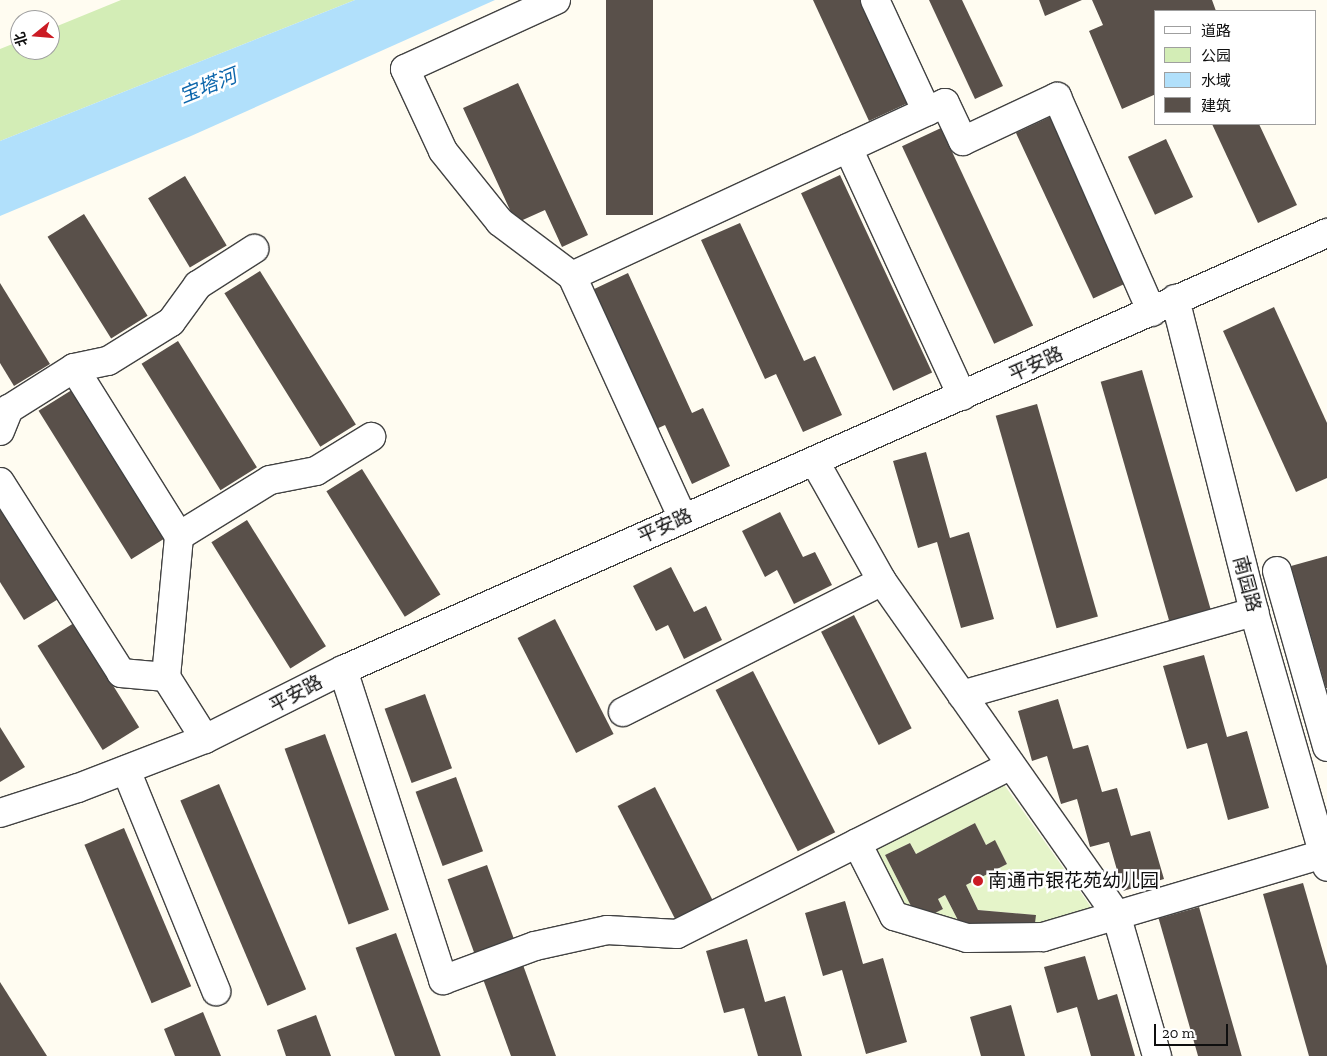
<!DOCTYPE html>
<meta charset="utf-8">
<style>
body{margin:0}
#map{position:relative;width:1327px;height:1056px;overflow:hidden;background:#fffcf1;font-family:"Zilla Slab","Noto Sans SC",serif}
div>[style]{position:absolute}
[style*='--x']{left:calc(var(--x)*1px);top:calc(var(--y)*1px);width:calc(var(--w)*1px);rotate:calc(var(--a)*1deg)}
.green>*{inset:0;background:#d3edb6}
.pitch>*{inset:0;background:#e5f4c9}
.water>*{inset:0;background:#b1e0fb}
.building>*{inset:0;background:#59504a;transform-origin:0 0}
.roads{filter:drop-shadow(1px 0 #424242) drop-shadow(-1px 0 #424242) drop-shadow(0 1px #424242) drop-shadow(0 -1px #424242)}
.minor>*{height:28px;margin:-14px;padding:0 14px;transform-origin:14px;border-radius:14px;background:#fff}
.dots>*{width:14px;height:14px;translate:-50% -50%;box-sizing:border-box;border:2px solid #fff;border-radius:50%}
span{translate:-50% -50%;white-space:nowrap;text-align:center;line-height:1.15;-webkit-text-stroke:5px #fff;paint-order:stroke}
.street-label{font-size:19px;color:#0f0f0f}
.poi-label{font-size:19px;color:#0f0f0f}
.left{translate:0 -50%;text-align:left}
.water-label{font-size:20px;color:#0d67ac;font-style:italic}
.legend{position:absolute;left:1154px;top:10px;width:162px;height:115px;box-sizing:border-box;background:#fff;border:1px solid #9f9f9f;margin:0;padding:6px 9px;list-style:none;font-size:15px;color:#0f0f0f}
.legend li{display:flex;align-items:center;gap:10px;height:25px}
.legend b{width:25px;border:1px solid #9f9f9f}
.north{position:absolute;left:10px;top:10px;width:50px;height:50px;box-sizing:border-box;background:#fff;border:1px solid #9f9f9f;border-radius:50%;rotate:253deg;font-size:14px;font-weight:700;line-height:20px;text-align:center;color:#0f0f0f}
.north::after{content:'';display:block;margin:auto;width:18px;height:22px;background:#cb1b24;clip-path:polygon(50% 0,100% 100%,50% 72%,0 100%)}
.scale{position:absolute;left:1154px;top:1024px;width:74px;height:22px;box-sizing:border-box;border:2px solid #0f0f0f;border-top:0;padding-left:6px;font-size:15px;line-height:18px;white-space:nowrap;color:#0f0f0f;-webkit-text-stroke:4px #fff;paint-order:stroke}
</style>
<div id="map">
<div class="green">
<i style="clip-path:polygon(121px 0,355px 0,0 141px,0 49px,20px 41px,20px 50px,50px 50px,50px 29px)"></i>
</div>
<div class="pitch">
<i style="clip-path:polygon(evenodd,1003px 783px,1096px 914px,1043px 932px,968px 933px,897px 911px,868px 852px,1003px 783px,975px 823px,986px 845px,995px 841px,1007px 864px,966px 885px,978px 910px,1035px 915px,1034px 931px,962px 928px,945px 895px,938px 899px,943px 909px,935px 913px,919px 912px,911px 906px,885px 855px,910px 843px,916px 854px,975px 823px)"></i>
</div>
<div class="water">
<i style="clip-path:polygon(355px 0,495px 0,191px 136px,0 216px,0 141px)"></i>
</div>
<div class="building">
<i style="left:606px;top:0;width:47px;height:215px"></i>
<i style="clip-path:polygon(813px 0,860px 0,908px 103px,869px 121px)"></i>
<i style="clip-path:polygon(929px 0,962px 0,1003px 86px,975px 99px)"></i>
<i style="clip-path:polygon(1039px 0,1082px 0,1045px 16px)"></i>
<i style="clip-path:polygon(1092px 0,1212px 0,1216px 11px,1156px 11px,1156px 94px,1122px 109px,1089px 31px,1103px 25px)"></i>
<i style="clip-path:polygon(518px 83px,588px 235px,562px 247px,545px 210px,516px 223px,463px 108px)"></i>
<i style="left:1054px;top:115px;width:183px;height:42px;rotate:65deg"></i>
<i style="clip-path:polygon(1212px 124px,1259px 124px,1297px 205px,1258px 223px)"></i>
<i style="left:941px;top:128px;width:218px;height:43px;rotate:65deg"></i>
<i style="left:1166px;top:139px;width:64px;height:42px;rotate:65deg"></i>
<i style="left:840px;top:175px;width:218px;height:43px;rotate:65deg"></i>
<i style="left:185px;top:176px;width:81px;height:43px;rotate:59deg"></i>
<i style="left:84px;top:214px;width:120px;height:43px;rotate:58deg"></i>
<i style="clip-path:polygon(740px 223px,804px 361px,815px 356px,842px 415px,803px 432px,776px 374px,765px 379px,701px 240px)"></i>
<i style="left:260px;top:271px;width:181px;height:42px;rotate:58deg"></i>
<i style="clip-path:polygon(628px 273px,692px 413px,703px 408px,730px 466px,692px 484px,665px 425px,654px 430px,590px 291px)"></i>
<i style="clip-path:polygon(0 283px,50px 364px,14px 386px,0 363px)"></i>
<i style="clip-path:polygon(1274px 307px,1327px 423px,1327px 478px,1296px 492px,1223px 331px)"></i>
<i style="left:178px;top:341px;width:149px;height:43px;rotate:58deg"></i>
<i style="left:1142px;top:370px;width:256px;height:43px;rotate:74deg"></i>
<i style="left:75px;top:388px;width:175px;height:43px;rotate:58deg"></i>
<i style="left:1037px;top:404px;width:221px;height:43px;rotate:74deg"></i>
<i style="clip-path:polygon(926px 452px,950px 538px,969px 532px,994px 619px,961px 628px,937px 542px,918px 548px,893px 461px)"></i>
<i style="left:362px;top:469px;width:148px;height:42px;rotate:58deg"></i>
<i style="clip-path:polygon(0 501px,60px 598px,24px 620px,0 582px)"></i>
<i style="clip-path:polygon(780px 512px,803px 557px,815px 552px,832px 585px,794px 604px,777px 570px,765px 577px,742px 531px)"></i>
<i style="left:247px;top:520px;width:149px;height:42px;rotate:58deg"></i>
<i style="clip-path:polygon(1327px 556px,1327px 688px,1326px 688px,1291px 566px)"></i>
<i style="clip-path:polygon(671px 567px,694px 612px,706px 606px,722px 640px,684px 659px,668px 625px,656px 631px,633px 586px)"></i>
<i style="left:854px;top:615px;width:127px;height:37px;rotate:63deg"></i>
<i style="left:555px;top:619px;width:129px;height:42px;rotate:63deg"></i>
<i style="left:74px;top:623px;width:123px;height:43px;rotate:58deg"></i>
<i style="clip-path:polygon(1204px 655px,1227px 737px,1247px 731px,1269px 808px,1228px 820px,1207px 743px,1187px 749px,1163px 666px)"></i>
<i style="left:753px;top:671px;width:181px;height:42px;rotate:63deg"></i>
<i style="left:425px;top:694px;width:79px;height:43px;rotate:70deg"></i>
<i style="clip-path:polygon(1058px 699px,1073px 749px,1088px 745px,1102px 792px,1117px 788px,1131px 836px,1150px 831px,1164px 879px,1123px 891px,1109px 842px,1090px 847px,1077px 799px,1061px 804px,1047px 756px,1032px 761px,1018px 711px)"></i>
<i style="clip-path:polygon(0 727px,25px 767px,0 782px)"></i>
<i style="left:325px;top:734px;width:187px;height:43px;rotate:70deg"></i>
<i style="left:456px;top:777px;width:79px;height:43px;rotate:70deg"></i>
<i style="left:219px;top:784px;width:223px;height:42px;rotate:67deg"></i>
<i style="left:655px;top:787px;width:129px;height:42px;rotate:63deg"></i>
<i style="clip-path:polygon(975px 823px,986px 845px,995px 840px,1007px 864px,966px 885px,978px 910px,1036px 915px,1034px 931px,962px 928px,945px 895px,938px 899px,943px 909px,935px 913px,919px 912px,911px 906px,885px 855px,910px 843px,916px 854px)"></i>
<i style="left:124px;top:828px;width:172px;height:43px;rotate:67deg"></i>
<i style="left:487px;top:865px;width:78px;height:42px;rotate:70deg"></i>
<i style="clip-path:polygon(1303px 883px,1327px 966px,1327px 1056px,1309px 1056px,1263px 894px)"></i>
<i style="clip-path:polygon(845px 901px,863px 964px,883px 958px,907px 1042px,866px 1054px,842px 970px,823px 976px,805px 913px)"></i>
<i style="left:1199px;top:907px;width:155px;height:42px;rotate:74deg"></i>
<i style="left:396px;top:933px;width:131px;height:43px;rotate:70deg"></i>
<i style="clip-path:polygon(747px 939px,765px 1002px,785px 996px,802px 1056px,758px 1056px,744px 1008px,724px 1013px,706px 951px)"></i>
<i style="clip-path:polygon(1085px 956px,1098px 1000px,1117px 994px,1135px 1056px,1091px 1056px,1077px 1007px,1057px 1013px,1044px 967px)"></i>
<i style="clip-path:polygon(523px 965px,556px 1056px,511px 1056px,483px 979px)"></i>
<i style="clip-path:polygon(0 982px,47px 1056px,0 1056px)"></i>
<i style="clip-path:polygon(1011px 1005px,1025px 1056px,981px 1056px,970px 1017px)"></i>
<i style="clip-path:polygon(203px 1012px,221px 1056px,175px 1056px,164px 1029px)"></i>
<i style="clip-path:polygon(316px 1015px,331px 1056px,286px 1056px,277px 1030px)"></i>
</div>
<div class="roads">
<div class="minor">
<i style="--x:556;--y:0;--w:166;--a:155.4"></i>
<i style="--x:405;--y:69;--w:90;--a:65.1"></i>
<i style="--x:443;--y:151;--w:91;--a:51.2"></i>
<i style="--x:500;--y:222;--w:90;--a:36.9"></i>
<i style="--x:572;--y:276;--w:266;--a:65.4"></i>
<i style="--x:875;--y:0;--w:123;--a:65.1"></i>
<i style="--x:848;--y:148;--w:273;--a:65.3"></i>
<i style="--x:572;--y:276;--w:411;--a:-24.9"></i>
<i style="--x:945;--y:103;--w:42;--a:64.7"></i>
<i style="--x:963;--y:141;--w:104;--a:-25.1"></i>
<i style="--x:1057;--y:97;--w:235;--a:66.2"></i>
<i style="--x:1175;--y:299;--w:323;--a:75.8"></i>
<i style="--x:1254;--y:612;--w:265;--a:74"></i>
<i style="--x:74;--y:368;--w:198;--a:58"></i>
<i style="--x:0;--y:431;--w:24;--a:-68"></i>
<i style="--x:9;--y:409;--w:77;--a:-32.2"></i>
<i style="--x:74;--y:368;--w:35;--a:-12"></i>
<i style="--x:108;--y:361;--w:74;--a:-31.8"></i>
<i style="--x:171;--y:322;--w:46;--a:-53.9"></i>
<i style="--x:198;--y:285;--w:67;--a:-32.7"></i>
<i style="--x:815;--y:462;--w:137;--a:60.6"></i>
<i style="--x:882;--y:581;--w:407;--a:54.9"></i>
<i style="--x:1116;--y:914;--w:148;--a:73.9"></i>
<i style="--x:0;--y:482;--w:226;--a:57.6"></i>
<i style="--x:121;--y:673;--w:45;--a:5.1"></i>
<i style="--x:1277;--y:571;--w:183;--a:74.1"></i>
<i style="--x:343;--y:670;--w:326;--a:72.1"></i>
<i style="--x:443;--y:980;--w:98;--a:-20.3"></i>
<i style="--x:535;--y:946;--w:74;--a:-12.5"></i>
<i style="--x:607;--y:930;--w:70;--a:3.3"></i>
<i style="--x:677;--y:934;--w:374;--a:-26.8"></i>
<i style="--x:962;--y:695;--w:304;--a:-15.9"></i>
<i style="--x:623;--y:712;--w:290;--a:-26.8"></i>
<i style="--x:205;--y:739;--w:73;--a:-122.2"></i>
<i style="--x:166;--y:677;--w:142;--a:-84.7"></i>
<i style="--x:179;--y:536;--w:107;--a:-31.6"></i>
<i style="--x:270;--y:480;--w:47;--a:-11.1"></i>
<i style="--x:316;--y:471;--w:65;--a:-31.7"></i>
<i style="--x:126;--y:770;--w:239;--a:67.8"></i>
<i style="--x:0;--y:813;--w:82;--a:-17.8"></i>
<i style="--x:78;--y:788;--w:136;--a:-21.1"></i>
<i style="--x:205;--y:739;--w:154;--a:-26.6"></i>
<i style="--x:343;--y:670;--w:1077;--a:-23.95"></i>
<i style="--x:857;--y:843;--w:82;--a:63.1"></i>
<i style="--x:894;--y:916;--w:76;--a:16.8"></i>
<i style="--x:967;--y:938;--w:76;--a:-0.8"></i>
<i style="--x:1043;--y:937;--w:292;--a:-16.5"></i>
</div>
</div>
<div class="dots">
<i style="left:978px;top:881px;background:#cb1b24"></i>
</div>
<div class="street-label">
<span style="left:1036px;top:364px;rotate:-24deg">平安路</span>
<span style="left:665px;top:526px;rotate:-24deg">平安路</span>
<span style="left:1247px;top:584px;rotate:75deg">南园路</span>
<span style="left:296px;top:694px;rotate:-28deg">平安路</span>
</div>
<div class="poi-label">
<span class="left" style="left:988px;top:881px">南通市银花苑幼儿园</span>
</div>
<div class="water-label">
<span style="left:208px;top:86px;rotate:-22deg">宝塔河</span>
</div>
<ul class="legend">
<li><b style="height:6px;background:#fff"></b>道路</li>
<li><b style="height:14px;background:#d3edb6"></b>公园</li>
<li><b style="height:14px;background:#b1e0fb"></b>水域</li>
<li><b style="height:14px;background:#59504a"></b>建筑</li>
</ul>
<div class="north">北</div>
<div class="scale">20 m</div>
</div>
